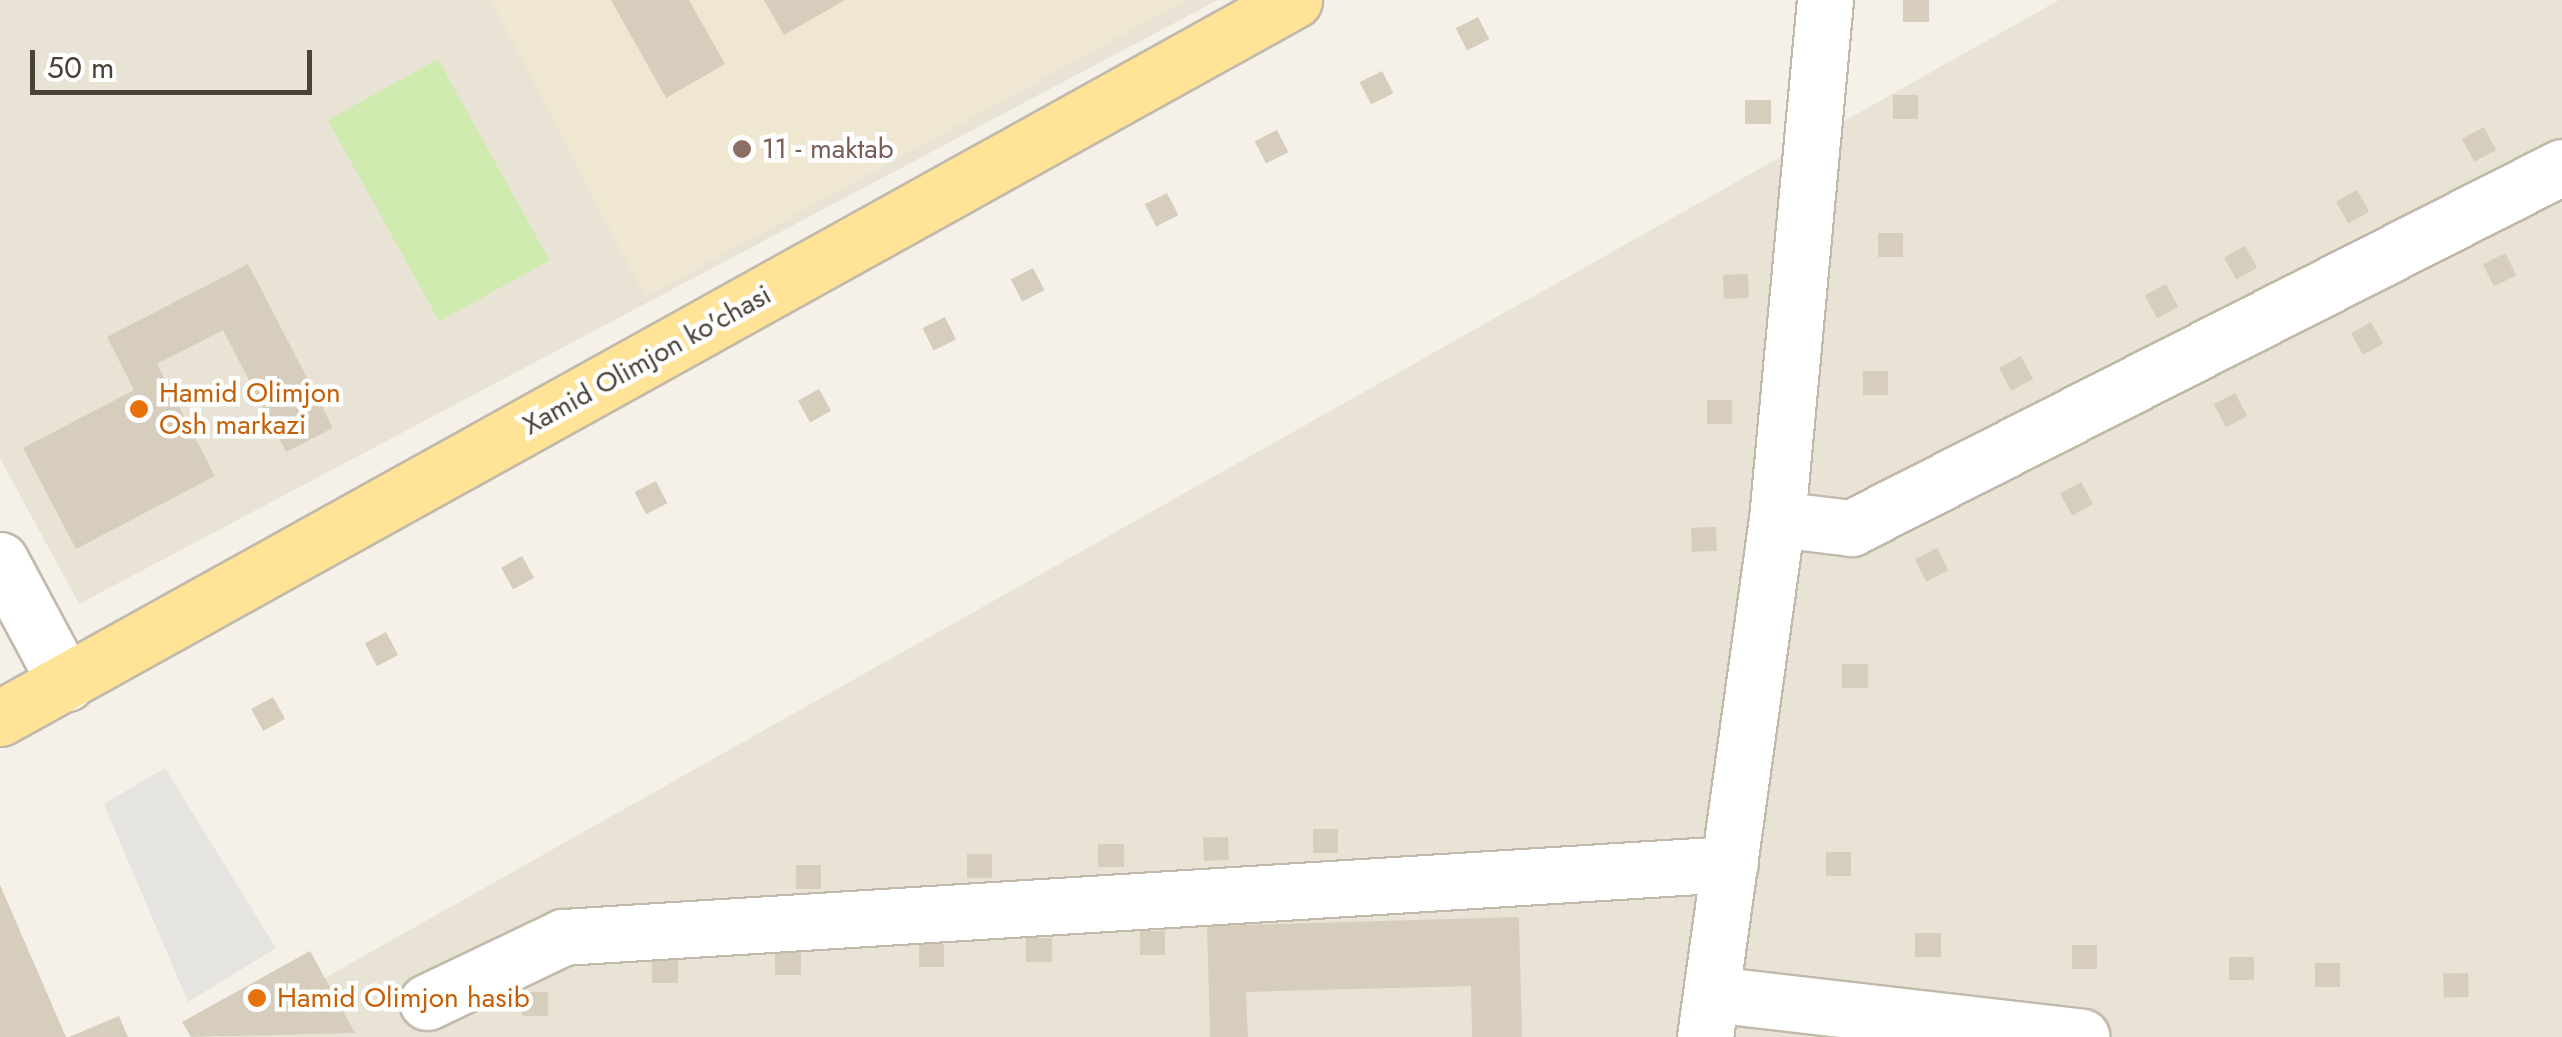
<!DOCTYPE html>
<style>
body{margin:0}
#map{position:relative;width:2562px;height:1037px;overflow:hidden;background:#f5f1e8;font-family:Jost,sans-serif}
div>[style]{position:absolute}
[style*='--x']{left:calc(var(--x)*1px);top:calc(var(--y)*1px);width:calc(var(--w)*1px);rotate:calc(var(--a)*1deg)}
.residential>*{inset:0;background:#e9e3d6}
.education>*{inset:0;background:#efe7d1}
.green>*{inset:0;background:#cfebaf;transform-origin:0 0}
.parking>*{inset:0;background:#e6e4e0}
.building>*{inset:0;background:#d7cdbd;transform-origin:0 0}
.roads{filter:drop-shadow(2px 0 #c1b9aa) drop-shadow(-2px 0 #c1b9aa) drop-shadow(0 2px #c1b9aa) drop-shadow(0 -2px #c1b9aa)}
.minor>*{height:55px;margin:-27.5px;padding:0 27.5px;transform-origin:27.5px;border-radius:27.5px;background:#fff}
.major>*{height:55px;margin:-27.5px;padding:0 27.5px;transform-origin:27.5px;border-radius:27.5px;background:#ffe397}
.dots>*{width:28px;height:28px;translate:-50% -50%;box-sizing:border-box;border:5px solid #fff;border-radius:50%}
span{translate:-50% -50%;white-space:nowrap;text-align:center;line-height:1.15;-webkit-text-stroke:9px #fff;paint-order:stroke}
.education-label{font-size:28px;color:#785e54}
.left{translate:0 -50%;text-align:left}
.street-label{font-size:28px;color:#494236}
.food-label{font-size:28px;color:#c56008}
.scale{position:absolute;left:30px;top:50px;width:282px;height:45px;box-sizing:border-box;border:5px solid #494236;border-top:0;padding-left:12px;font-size:30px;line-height:35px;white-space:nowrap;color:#494236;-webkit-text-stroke:8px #fff;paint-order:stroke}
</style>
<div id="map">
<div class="residential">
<i style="clip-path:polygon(0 0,1218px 0,79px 604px,0 458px)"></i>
<i style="clip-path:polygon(2059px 0,2562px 0,2562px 1037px,220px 1037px)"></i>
</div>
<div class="education">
<i style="clip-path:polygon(491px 0,1186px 0,645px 297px)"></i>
</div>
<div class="green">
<i style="left:438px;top:59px;width:230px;height:126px;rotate:61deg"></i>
</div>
<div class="parking">
<i style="clip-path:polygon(165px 768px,276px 948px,188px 1002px,104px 804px)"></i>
</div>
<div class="building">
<i style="clip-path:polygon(611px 0,689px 0,725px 64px,666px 98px)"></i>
<i style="clip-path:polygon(764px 0,845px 0,784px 35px)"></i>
<i style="left:1903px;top:0;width:26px;height:22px"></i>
<i style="left:1478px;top:17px;width:25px;height:25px;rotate:63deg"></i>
<i style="left:1382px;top:71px;width:25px;height:25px;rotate:63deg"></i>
<i style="left:1893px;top:95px;width:25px;height:24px"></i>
<i style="left:1745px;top:100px;width:26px;height:24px"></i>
<i style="left:2484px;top:127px;width:26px;height:25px;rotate:62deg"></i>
<i style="left:1277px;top:130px;width:25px;height:25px;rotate:63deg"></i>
<i style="left:2357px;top:190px;width:25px;height:24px;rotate:61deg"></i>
<i style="left:1167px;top:193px;width:25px;height:25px;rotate:63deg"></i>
<i style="left:1878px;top:233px;width:25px;height:24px"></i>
<i style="left:2245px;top:246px;width:25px;height:24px;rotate:61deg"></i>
<i style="left:2505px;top:253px;width:25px;height:25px;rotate:63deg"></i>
<i style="clip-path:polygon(248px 264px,333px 428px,286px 452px,223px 330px,157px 364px,215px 476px,76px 549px,23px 448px,134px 390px,107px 337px)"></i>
<i style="left:1033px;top:268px;width:25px;height:25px;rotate:63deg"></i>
<i style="left:1748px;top:274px;width:24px;height:25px;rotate:88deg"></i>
<i style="left:2166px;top:284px;width:26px;height:24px;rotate:62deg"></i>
<i style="left:945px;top:317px;width:25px;height:25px;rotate:64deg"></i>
<i style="left:2371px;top:322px;width:25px;height:23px;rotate:61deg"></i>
<i style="left:2021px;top:356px;width:26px;height:25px;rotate:62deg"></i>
<i style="left:1863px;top:371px;width:25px;height:24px"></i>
<i style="left:819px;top:389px;width:25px;height:24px;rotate:61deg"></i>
<i style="left:2235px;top:393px;width:26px;height:24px;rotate:62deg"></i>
<i style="left:1707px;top:400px;width:25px;height:24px"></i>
<i style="left:656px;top:481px;width:25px;height:24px;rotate:63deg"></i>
<i style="left:2081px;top:482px;width:25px;height:24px;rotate:61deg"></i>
<i style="left:1716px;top:527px;width:24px;height:25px;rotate:88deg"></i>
<i style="left:1937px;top:548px;width:25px;height:25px;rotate:63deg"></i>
<i style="left:522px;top:556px;width:25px;height:24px;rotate:61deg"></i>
<i style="left:386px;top:632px;width:26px;height:24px;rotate:62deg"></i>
<i style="left:1842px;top:664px;width:26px;height:24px"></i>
<i style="left:273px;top:697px;width:25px;height:25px;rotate:61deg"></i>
<i style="left:1338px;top:829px;width:24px;height:25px;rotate:90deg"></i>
<i style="left:1228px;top:837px;width:23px;height:25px;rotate:88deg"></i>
<i style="left:1124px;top:844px;width:23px;height:26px;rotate:90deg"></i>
<i style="left:1851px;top:852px;width:24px;height:25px;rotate:90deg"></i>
<i style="left:967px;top:854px;width:25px;height:24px"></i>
<i style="left:796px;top:865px;width:25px;height:24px"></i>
<i style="clip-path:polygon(0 885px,66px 1037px,0 1037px)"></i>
<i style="clip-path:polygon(1519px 917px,1522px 1037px,1472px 1037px,1471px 986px,1246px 992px,1248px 1037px,1210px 1037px,1207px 926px)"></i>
<i style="left:1140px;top:931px;width:25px;height:24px"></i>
<i style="left:1915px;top:933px;width:26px;height:24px"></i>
<i style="left:1026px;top:938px;width:26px;height:24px"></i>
<i style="left:919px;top:944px;width:25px;height:23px"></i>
<i style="left:2072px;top:945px;width:25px;height:24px"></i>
<i style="clip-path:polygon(310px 951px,355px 1033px,191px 1037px,182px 1022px)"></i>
<i style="left:801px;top:951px;width:24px;height:26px;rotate:90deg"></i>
<i style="left:2229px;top:957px;width:25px;height:23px"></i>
<i style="left:652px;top:959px;width:26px;height:24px"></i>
<i style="left:2340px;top:963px;width:24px;height:25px;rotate:90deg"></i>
<i style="left:2468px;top:973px;width:24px;height:25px;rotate:88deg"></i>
<i style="left:548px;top:992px;width:24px;height:26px;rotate:90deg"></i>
<i style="clip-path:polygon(119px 1016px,128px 1037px,69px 1037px)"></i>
</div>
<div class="roads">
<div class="minor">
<i style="--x:1777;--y:519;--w:75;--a:6.9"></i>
<i style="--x:1851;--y:528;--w:797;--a:-26.92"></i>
<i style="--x:0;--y:560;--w:140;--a:61.8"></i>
<i style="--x:1712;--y:994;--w:372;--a:6.6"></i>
<i style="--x:427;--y:1002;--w:151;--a:-25.5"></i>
<i style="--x:563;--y:937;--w:1169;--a:-3.58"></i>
<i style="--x:1705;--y:1037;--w:523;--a:-82.09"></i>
<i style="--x:1777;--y:519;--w:521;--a:-84.72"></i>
</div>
<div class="major">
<i style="--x:0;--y:718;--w:1480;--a:-29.02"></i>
</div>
</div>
<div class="dots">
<i style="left:742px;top:149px;background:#8d6e63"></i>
<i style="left:139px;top:409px;background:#e8710a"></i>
<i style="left:257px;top:998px;background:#e8710a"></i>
</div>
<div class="education-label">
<span class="left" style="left:762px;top:149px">11 - maktab</span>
</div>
<div class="street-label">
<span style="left:647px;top:360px;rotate:-29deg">Xamid Olimjon ko'chasi</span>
</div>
<div class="food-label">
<span class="left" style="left:159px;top:409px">Hamid Olimjon<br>Osh markazi</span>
<span class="left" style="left:277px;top:998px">Hamid Olimjon hasib</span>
</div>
<div class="scale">50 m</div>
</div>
